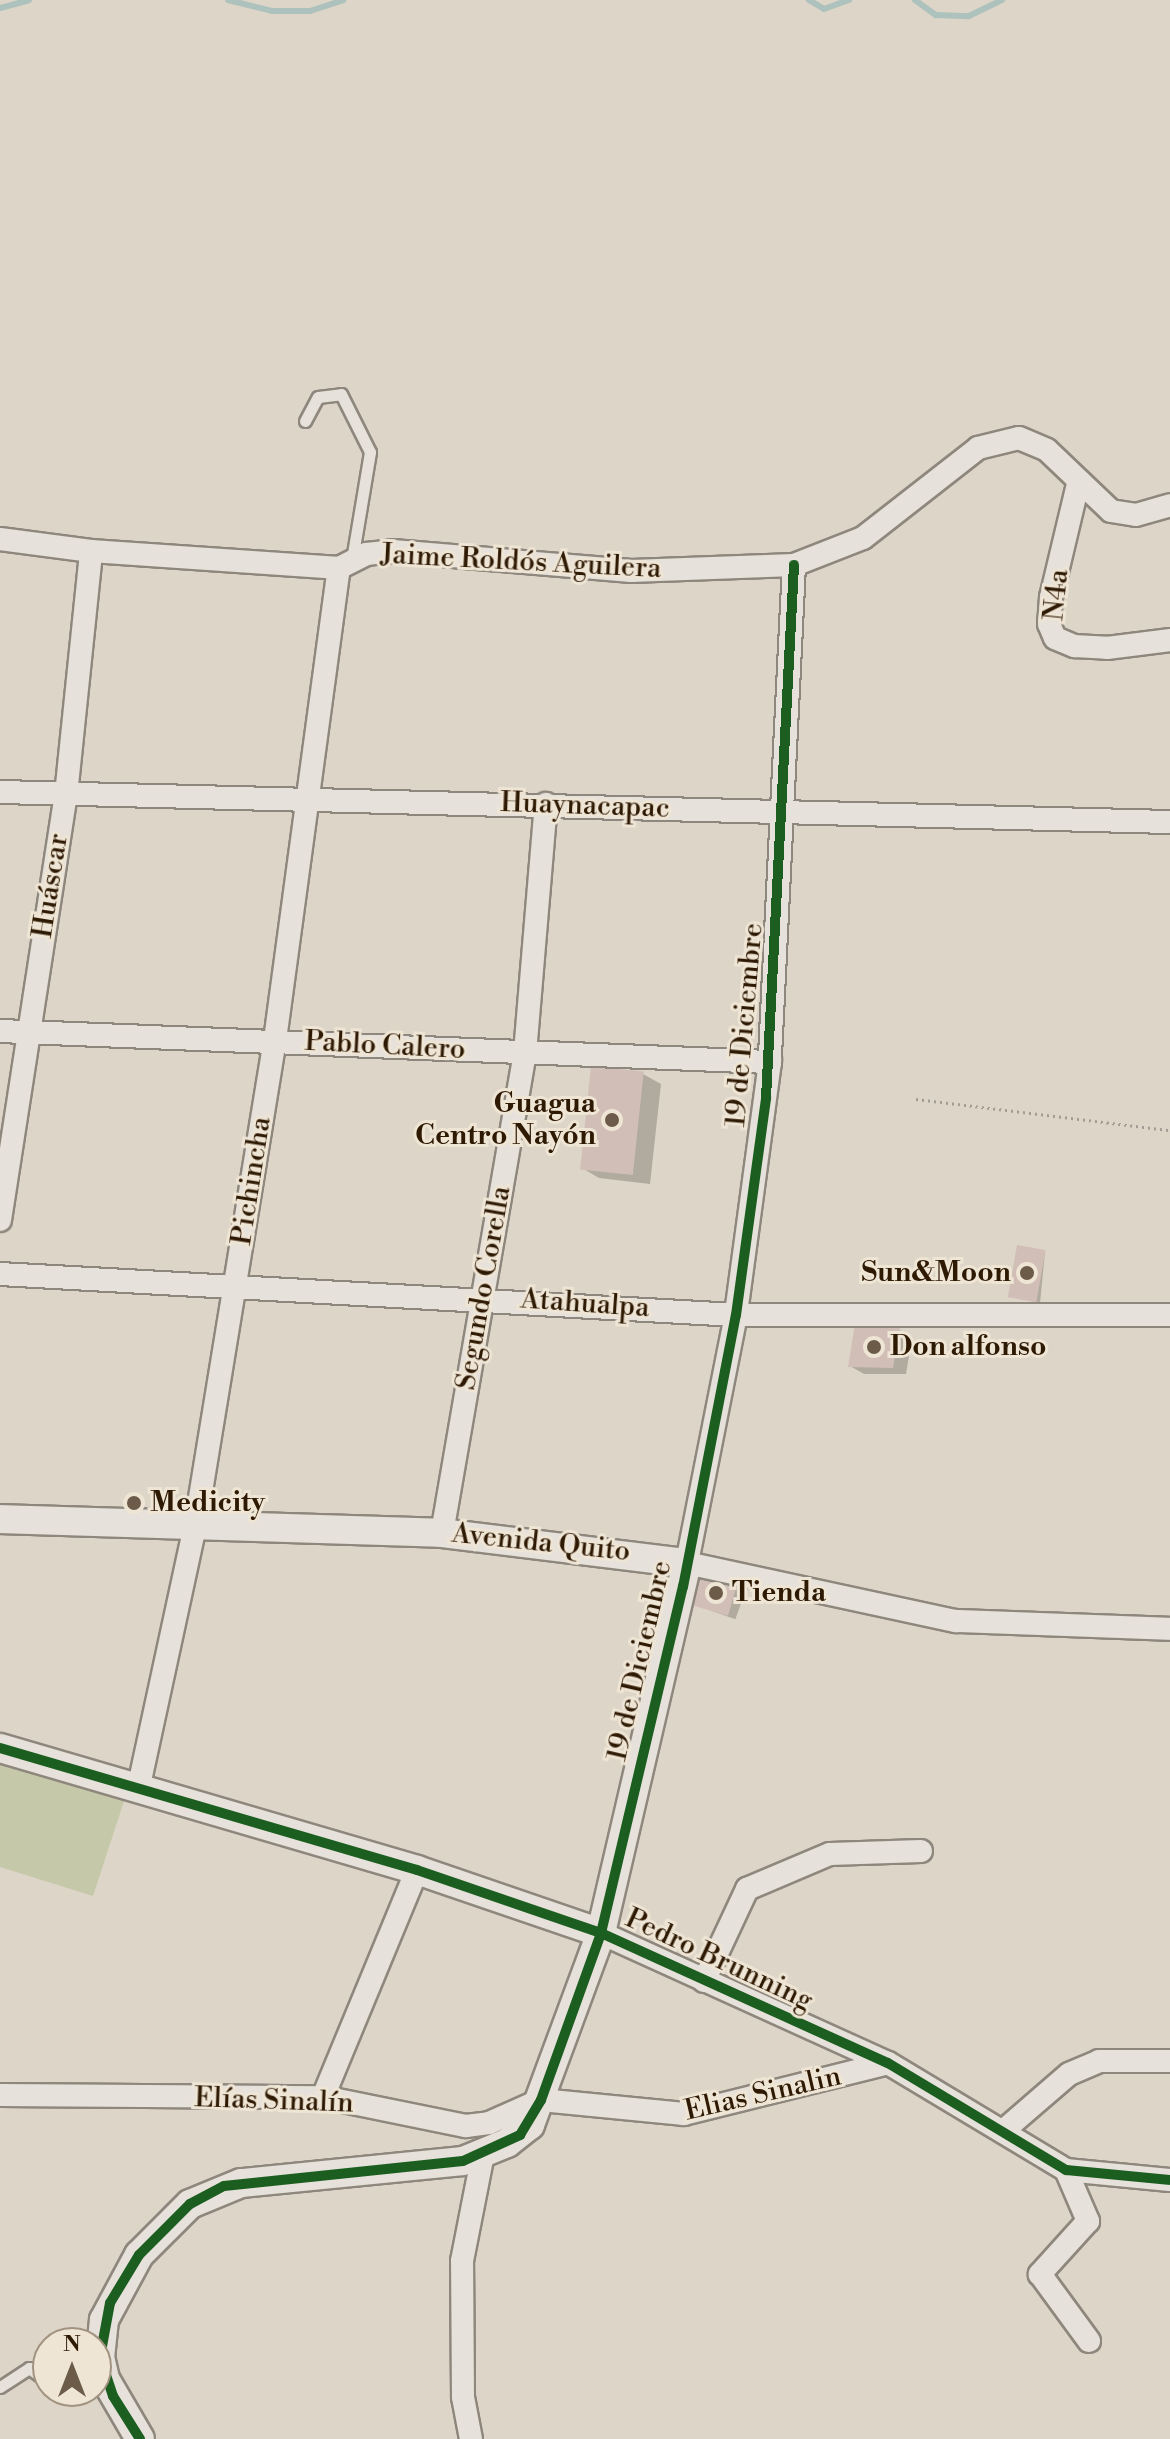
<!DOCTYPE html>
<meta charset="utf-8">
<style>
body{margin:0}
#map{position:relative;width:1170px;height:2439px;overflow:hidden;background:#ddd5c7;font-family:"Libre Bodoni",serif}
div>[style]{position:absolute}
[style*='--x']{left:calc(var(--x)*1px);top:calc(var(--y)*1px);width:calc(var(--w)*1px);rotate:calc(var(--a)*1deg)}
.green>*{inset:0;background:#c6c8aa}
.shadow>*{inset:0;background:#0003;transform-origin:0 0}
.stream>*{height:6px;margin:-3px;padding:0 3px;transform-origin:3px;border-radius:3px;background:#adc1bd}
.building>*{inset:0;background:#d1bfb7;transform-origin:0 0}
.path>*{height:3px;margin-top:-1.5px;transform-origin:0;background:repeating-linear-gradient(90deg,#a29c95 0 2px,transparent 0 6px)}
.roads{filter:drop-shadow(2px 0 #8e877d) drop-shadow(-2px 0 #8e877d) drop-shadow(0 2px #8e877d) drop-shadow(0 -2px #8e877d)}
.service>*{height:11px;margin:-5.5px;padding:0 5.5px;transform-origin:5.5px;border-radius:5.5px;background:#e6e1da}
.minor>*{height:22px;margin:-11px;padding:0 11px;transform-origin:11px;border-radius:11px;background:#e6e1da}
.tertiary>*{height:28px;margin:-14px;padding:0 14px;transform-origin:14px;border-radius:14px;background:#e6e1da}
.cycleway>*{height:10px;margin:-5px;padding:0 5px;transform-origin:5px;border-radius:5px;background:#1b5e20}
.dots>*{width:22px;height:22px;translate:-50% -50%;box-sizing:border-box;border:4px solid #efe5d5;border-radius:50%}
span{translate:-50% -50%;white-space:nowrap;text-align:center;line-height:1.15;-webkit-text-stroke:6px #efe5d5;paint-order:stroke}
.street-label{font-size:28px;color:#2e1903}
.poi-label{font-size:28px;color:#2e1903;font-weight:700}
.right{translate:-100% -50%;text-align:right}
.left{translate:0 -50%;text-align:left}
.north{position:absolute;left:32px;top:2327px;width:80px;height:80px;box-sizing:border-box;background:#efe5d5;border:2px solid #a29381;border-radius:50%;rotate:0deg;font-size:22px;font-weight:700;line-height:32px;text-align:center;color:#2e1903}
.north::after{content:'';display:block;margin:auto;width:28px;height:36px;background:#6b5b48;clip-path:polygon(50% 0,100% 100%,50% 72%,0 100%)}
</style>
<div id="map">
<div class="green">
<i style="clip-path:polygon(0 1754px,126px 1795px,93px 1896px,0 1867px)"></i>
</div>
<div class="shadow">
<i style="clip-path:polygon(643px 1074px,661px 1084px,650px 1184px,599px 1178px,582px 1168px)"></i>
<i style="clip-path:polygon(1045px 1252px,1040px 1303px,1010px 1296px)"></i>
<i style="clip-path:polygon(899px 1330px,912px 1337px,906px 1374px,864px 1374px,850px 1366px)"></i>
<i style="left:705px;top:1571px;width:45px;height:35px;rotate:20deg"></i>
</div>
<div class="stream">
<i style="--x:228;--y:0;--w:45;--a:14"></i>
<i style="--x:272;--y:11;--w:38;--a:0"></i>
<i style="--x:310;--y:11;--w:35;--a:-18"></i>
<i style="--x:809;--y:0;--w:17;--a:31"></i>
<i style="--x:824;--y:9;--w:27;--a:-20"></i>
<i style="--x:915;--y:0;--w:26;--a:36"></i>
<i style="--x:936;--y:15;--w:33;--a:2"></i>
<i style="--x:969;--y:16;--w:37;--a:-26"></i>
<i style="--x:0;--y:8;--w:30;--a:-15"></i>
</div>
<div class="building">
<i style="left:591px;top:1066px;width:53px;height:104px;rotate:6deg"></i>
<i style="left:1017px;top:1245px;width:29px;height:53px;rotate:10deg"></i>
<i style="clip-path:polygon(855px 1324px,900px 1328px,893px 1368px,848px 1367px)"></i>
<i style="left:703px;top:1569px;width:37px;height:38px;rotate:16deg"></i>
</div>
<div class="path">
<i style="--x:916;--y:1099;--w:256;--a:7"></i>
</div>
<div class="roads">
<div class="service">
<i style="--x:305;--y:421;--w:27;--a:-62"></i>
<i style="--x:318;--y:397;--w:23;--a:-7"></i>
<i style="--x:341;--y:394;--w:65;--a:63.4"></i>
<i style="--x:370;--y:452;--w:109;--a:99.5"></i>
<i style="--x:0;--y:2387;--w:35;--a:-33"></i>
<i style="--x:29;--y:2368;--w:24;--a:36"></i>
</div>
<div class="minor">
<i style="--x:1078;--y:484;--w:116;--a:103.4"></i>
<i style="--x:1051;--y:597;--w:27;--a:94"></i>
<i style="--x:1049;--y:624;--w:15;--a:67"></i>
<i style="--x:1055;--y:638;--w:21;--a:23"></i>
<i style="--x:1074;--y:646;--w:33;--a:3"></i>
<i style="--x:1107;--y:648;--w:64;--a:-7.2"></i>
<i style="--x:0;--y:539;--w:92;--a:7.5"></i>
<i style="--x:91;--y:551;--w:249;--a:3.9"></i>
<i style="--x:339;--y:568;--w:30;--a:-27"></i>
<i style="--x:366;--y:554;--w:27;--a:-6"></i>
<i style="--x:393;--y:551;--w:239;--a:4.8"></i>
<i style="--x:631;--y:571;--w:163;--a:-2.1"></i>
<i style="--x:794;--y:565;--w:74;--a:-21.4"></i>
<i style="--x:863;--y:538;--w:146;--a:-38"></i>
<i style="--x:978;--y:448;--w:42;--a:-13.7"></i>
<i style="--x:1019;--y:438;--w:30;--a:23"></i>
<i style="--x:1047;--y:450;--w:88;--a:43.6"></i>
<i style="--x:1111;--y:511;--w:25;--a:9"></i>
<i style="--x:1136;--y:515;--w:35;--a:-16"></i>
<i style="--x:794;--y:565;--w:498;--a:92.8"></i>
<i style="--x:770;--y:1062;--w:255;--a:97.7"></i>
<i style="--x:736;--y:1315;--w:253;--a:101.2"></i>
<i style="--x:687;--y:1563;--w:275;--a:12.2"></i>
<i style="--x:956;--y:1621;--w:214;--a:2.1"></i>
<i style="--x:0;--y:792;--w:1170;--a:1.47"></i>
<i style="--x:0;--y:1031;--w:771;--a:2.31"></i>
<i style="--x:0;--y:1220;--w:430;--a:-81.2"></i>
<i style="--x:66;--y:795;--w:245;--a:-84.1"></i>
<i style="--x:0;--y:1274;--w:737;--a:3.19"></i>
<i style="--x:736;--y:1315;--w:434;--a:0"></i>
<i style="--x:442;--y:1533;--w:487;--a:-80.2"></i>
<i style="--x:525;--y:1053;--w:250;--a:-85.2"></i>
<i style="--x:138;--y:1790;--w:274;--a:-77.8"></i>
<i style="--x:196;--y:1522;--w:488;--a:-80.7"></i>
<i style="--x:275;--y:1040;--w:476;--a:-82.3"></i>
<i style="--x:601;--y:1933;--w:315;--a:24.4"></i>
<i style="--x:888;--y:2063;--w:208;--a:31"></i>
<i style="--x:1066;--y:2170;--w:104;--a:5.5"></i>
<i style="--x:704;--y:1981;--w:102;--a:-64.9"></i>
<i style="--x:747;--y:1889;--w:90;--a:-22.9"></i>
<i style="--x:830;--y:1854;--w:91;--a:-1.9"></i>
<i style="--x:0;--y:2095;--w:323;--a:0.4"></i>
<i style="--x:323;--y:2097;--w:146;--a:11.5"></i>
<i style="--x:466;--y:2126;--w:23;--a:-7"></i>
<i style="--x:489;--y:2123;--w:57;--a:-23.9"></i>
<i style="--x:541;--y:2100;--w:144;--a:5.6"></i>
<i style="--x:684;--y:2114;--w:210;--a:-14"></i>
<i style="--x:323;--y:2097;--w:246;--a:-67.5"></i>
<i style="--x:1003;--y:2131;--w:87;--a:-40.8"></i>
<i style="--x:1069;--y:2074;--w:33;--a:-23"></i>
<i style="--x:1099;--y:2061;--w:71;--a:0"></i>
<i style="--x:1066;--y:2170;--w:56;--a:66.7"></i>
<i style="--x:1088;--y:2221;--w:72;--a:132.2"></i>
<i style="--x:1040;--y:2274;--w:83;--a:53.8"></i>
<i style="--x:471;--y:2439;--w:43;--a:-100.8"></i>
<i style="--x:463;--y:2397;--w:136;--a:-90.4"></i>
<i style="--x:462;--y:2261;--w:109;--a:-78.9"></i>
</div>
<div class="tertiary">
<i style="--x:0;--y:1519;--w:442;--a:1.8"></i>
<i style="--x:442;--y:1533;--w:247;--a:7"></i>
<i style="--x:687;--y:1563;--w:380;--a:103.1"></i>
<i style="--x:601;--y:1933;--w:205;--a:110.3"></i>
<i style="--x:530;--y:2125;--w:29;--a:142"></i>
<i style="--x:507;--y:2143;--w:48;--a:157.8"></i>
<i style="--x:463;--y:2161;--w:223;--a:174.3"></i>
<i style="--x:241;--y:2183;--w:55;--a:157.6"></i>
<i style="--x:190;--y:2204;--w:72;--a:135"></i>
<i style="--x:139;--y:2255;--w:74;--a:118.3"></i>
<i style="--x:104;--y:2320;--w:37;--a:96"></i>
<i style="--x:100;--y:2357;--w:23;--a:77"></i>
<i style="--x:105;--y:2379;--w:69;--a:59.7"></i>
<i style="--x:0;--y:1748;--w:434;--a:16.3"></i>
<i style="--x:417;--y:1870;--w:194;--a:18.9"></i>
</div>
</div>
<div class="cycleway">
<i style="--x:0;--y:1748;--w:434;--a:16.3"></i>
<i style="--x:417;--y:1870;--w:194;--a:18.9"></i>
<i style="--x:601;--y:1933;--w:315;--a:24.4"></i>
<i style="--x:888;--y:2063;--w:208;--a:31"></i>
<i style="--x:1066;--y:2170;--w:104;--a:5.5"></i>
<i style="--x:140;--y:2439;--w:51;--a:-122.1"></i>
<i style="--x:113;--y:2396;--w:41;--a:-108.4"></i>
<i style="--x:100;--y:2357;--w:55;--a:-79.5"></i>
<i style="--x:110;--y:2303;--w:56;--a:-58.9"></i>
<i style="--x:139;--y:2255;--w:72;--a:-45"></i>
<i style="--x:190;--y:2204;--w:38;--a:-28"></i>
<i style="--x:224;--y:2186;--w:240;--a:-6"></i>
<i style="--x:463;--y:2161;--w:63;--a:-24.5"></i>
<i style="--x:520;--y:2135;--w:41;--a:-59"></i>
<i style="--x:541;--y:2100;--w:177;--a:-70.2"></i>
<i style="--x:601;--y:1933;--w:356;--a:-76.7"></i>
<i style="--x:683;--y:1587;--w:277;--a:-79"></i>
<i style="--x:736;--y:1315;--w:219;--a:-82.1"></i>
<i style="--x:766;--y:1098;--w:534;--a:-86.99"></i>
</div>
<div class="dots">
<i style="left:612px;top:1120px;background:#6b5b48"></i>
<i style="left:1027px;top:1273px;background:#6b5b48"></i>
<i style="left:874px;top:1347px;background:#6b5b48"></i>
<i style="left:134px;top:1503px;background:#6b5b48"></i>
<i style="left:716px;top:1593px;background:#6b5b48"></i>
</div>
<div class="street-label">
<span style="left:521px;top:562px;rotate:3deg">Jaime Roldós Aguilera</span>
<span style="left:1057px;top:595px;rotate:-84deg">N4a</span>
<span style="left:585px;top:806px;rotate:2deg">Huaynacapac</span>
<span style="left:51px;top:886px;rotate:-81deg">Huáscar</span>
<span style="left:745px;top:1025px;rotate:-85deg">19 de Diciembre</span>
<span style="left:385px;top:1046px;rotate:3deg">Pablo Calero</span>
<span style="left:252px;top:1181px;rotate:-81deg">Pichincha</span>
<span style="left:484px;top:1288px;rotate:-80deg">Segundo Corella</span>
<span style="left:585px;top:1304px;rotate:4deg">Atahualpa</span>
<span style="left:541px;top:1543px;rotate:6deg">Avenida Quito</span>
<span style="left:640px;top:1661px;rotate:-77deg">19 de Diciembre</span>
<span style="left:719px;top:1960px;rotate:25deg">Pedro Brunning</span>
<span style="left:763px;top:2094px;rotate:-13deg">Elias Sinalin</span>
<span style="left:274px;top:2101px;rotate:2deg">Elías Sinalín</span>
</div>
<div class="poi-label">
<span class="right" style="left:596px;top:1120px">Guagua<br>Centro Nayón</span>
<span class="right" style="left:1011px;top:1273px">Sun&amp;Moon</span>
<span class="left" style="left:890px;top:1347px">Don alfonso</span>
<span class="left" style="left:150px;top:1503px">Medicity</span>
<span class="left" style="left:732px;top:1593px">Tienda</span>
</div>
<div class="north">N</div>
</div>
